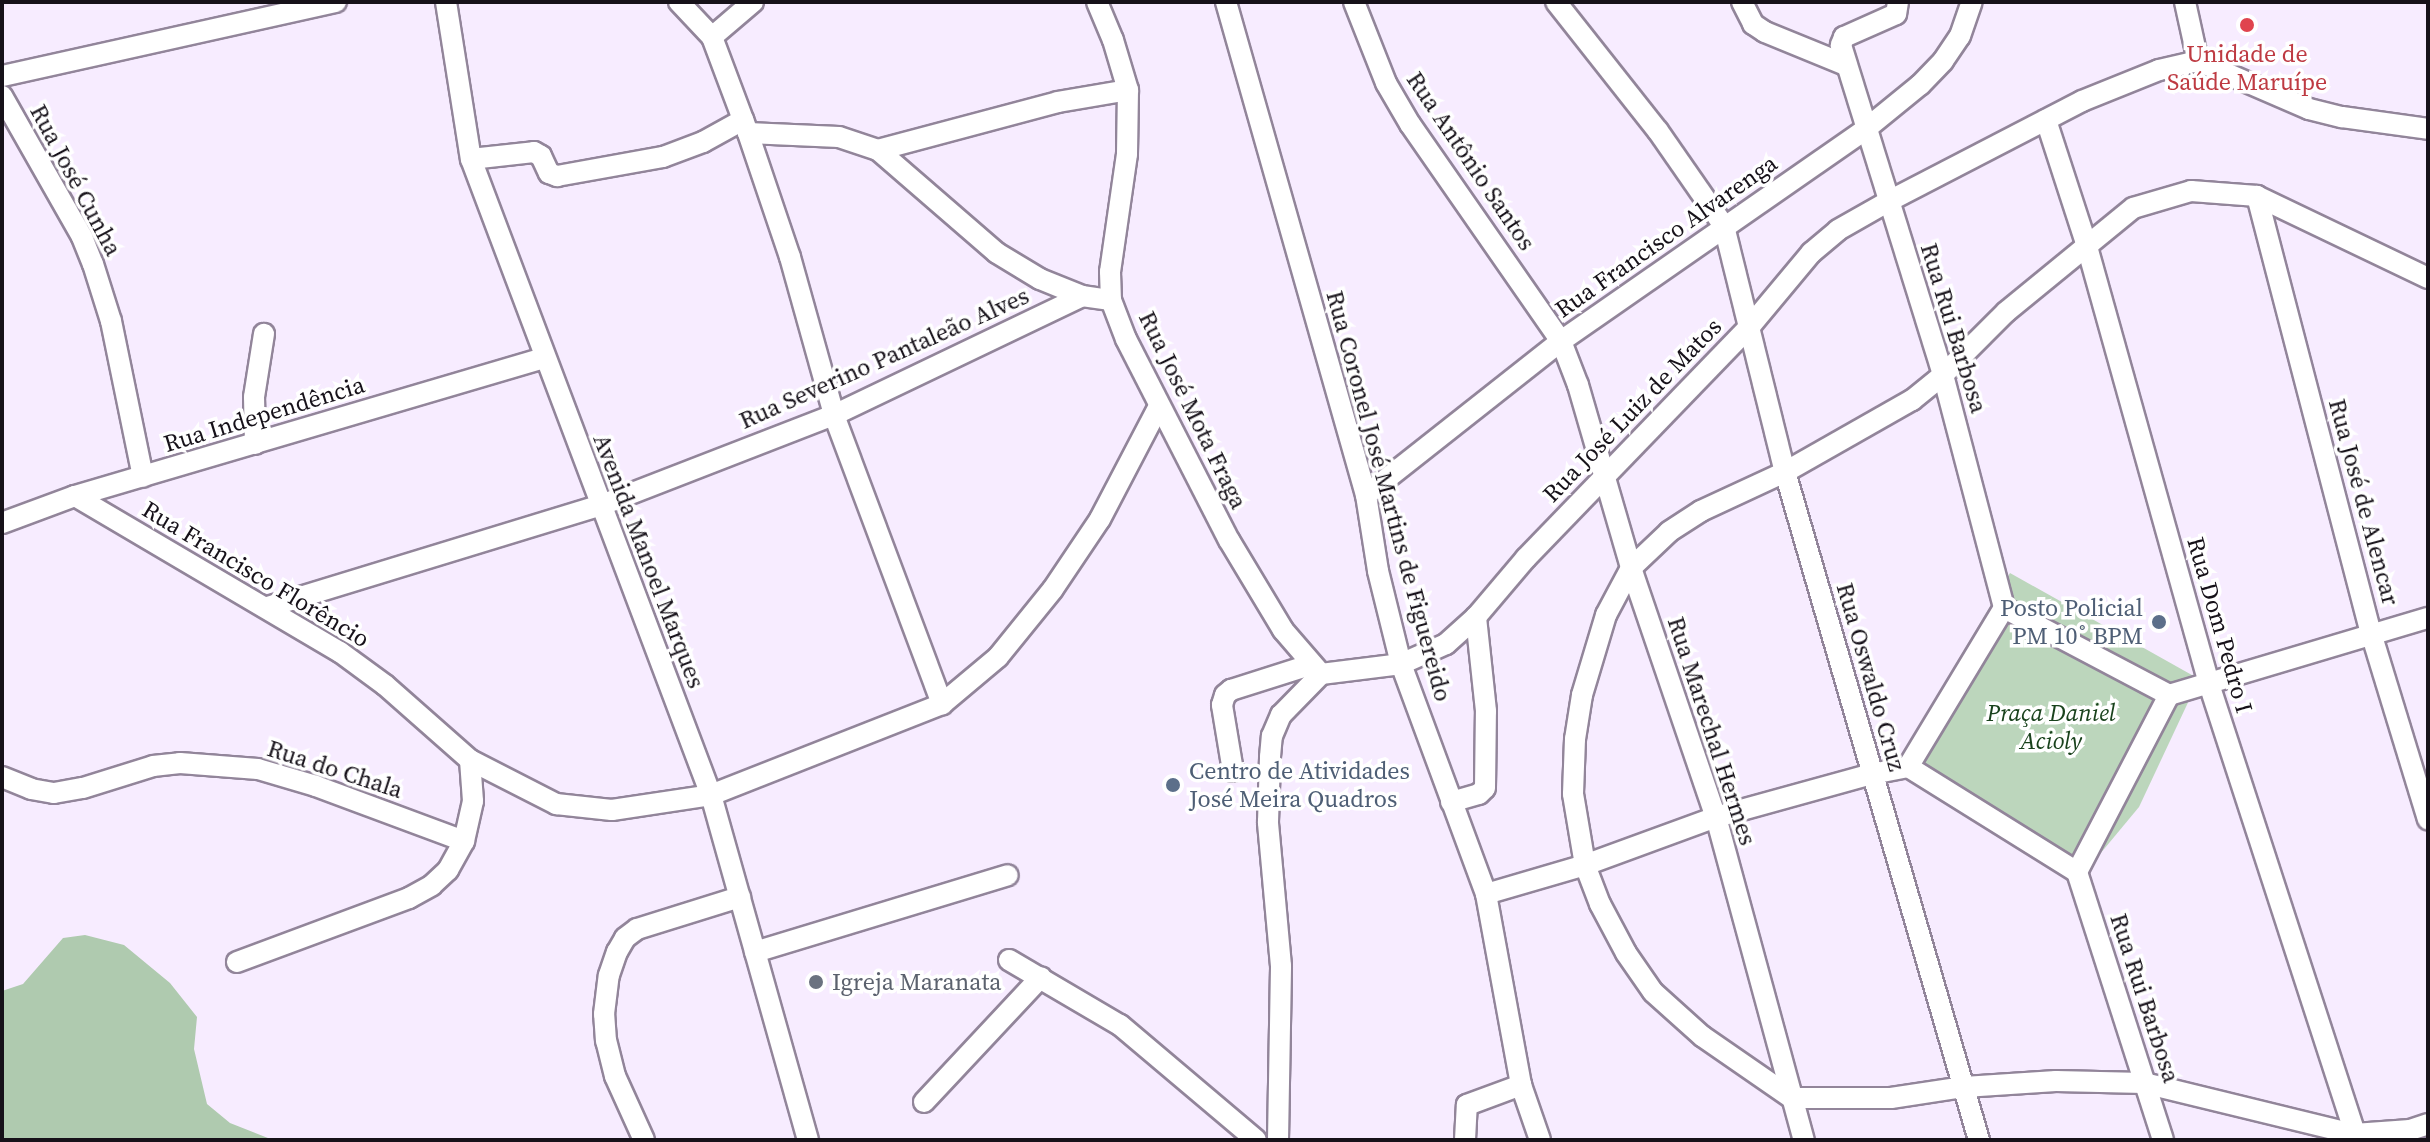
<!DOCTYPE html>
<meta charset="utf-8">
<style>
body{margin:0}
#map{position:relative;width:2430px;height:1142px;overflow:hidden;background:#f7ecff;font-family:"Source Serif 4",serif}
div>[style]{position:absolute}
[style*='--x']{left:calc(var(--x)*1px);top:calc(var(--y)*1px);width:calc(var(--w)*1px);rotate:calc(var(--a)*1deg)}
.green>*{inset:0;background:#bcd6bc}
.forest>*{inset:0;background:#afcaaf}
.roads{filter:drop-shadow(2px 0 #92859a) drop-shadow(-2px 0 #92859a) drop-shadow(0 2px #92859a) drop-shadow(0 -2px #92859a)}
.minor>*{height:20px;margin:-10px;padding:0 10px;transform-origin:10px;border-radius:10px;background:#fff}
.dots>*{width:22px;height:22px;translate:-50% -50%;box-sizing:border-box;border:4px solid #fff;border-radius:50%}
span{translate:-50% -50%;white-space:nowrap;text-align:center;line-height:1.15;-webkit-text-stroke:7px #fff;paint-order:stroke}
.health-label{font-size:24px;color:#be3a42}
.street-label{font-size:24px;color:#161119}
.service-label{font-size:24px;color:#4e5e75}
.right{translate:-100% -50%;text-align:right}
.left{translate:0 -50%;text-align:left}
.park-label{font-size:24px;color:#19421c;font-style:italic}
.worship-label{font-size:24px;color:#5b616d}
.frame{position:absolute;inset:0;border:4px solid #161119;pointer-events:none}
</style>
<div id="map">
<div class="green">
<i style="clip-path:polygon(2010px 573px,2199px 679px,2139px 807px,2080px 878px,1895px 766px)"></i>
</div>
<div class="forest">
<i style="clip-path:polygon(85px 935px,124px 945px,170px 983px,197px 1017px,194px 1049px,207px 1104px,230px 1123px,273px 1140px,2px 1140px,2px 991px,23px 984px,63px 938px)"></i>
</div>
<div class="roads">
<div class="minor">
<i style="--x:446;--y:2;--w:159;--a:81"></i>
<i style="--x:471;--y:159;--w:680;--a:69.33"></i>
<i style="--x:711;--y:795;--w:358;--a:74.3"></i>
<i style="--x:679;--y:2;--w:48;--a:46.7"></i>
<i style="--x:712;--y:37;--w:103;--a:69.4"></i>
<i style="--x:748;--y:133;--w:91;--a:2.5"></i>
<i style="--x:839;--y:137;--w:41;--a:18.4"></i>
<i style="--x:878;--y:150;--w:157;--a:40.9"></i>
<i style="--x:997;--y:253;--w:50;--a:31.2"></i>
<i style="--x:1040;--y:279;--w:45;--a:22"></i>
<i style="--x:1097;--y:2;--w:41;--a:67.2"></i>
<i style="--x:1113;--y:40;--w:52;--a:73.3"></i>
<i style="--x:1128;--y:90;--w:64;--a:90.9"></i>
<i style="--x:1127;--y:154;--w:119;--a:98.2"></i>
<i style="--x:1110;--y:272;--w:28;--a:88"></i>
<i style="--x:1111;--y:300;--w:42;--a:69"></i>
<i style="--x:1126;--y:339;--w:226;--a:62.9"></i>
<i style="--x:1229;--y:540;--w:105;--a:59"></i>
<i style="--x:1283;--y:630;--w:58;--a:49.2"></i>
<i style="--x:1226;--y:2;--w:512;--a:74.15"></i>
<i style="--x:1366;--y:495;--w:77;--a:81"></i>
<i style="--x:1378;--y:571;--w:96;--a:76.1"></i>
<i style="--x:1401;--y:664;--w:245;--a:69.7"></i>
<i style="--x:1486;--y:894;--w:194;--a:79.6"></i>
<i style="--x:1521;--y:1085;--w:58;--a:70.9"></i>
<i style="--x:1354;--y:2;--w:87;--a:68.4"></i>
<i style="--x:1386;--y:83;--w:48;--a:59.7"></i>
<i style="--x:1410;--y:124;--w:264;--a:55.2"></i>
<i style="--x:1561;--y:341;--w:47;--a:68.9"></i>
<i style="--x:1578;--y:385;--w:191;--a:73.8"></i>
<i style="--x:1631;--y:568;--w:263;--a:71.2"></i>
<i style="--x:1716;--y:817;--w:335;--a:74.8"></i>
<i style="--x:1556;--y:2;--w:164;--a:51.7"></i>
<i style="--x:1658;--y:131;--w:116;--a:55.2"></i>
<i style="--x:1724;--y:226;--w:253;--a:76.1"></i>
<i style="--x:1785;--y:472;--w:696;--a:73.81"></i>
<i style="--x:1742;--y:2;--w:25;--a:63"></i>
<i style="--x:1753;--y:24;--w:14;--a:34"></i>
<i style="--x:1765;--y:32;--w:87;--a:22.2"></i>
<i style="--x:1898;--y:2;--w:12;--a:99"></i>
<i style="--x:1896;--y:14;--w:57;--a:156.1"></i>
<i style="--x:1844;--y:37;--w:9;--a:111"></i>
<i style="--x:1841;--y:45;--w:345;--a:72.8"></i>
<i style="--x:1943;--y:375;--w:241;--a:75.3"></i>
<i style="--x:2185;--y:2;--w:60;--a:77.6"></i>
<i style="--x:712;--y:37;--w:54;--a:-40.5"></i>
<i style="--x:2;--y:76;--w:342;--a:-12.5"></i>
<i style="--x:2;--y:96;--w:162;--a:60.4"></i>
<i style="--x:82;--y:237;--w:29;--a:68"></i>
<i style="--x:93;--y:264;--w:60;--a:72.5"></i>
<i style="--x:111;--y:321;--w:159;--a:78.4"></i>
<i style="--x:2046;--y:120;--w:129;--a:72"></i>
<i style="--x:2086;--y:243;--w:458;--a:74.4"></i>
<i style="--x:2209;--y:684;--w:479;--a:72"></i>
<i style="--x:748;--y:133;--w:131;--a:71.3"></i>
<i style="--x:790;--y:257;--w:164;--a:74.4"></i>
<i style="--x:834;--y:415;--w:309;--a:69.5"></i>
<i style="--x:878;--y:150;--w:186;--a:-14.9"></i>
<i style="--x:1058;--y:102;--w:71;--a:-9.7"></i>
<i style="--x:471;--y:159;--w:63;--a:-6.3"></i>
<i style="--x:534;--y:152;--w:8;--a:30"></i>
<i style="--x:541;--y:156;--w:19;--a:65"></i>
<i style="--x:549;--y:173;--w:9;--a:21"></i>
<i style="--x:557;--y:176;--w:108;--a:-10.2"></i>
<i style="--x:663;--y:157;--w:43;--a:-20.6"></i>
<i style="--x:703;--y:142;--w:46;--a:-28.8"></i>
<i style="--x:2257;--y:196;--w:452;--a:75.4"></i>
<i style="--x:2371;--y:633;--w:195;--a:73"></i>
<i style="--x:2428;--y:278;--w:190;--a:-154.4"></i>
<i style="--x:2257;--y:196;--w:66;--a:-175.7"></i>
<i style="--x:2191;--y:191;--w:60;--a:163.7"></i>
<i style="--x:2133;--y:208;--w:164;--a:140.7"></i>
<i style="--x:2006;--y:312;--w:89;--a:135"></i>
<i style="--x:1943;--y:375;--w:40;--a:141"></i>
<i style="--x:1912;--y:400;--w:146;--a:150.4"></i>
<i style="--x:1785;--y:472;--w:93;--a:155.1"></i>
<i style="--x:1701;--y:511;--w:38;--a:147"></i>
<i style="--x:1669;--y:532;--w:52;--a:136.5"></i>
<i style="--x:1631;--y:568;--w:53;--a:118"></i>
<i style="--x:1606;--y:615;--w:84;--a:106.7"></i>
<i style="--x:1582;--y:695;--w:45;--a:99"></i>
<i style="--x:1575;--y:739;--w:55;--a:92.1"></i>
<i style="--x:1573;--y:794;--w:72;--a:80.4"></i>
<i style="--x:1585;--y:865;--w:42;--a:69"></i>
<i style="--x:1600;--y:904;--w:55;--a:62"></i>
<i style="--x:1626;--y:953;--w:47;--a:55.3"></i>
<i style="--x:1653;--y:992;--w:66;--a:41.9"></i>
<i style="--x:1702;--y:1036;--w:109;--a:34.6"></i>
<i style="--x:1792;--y:1098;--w:99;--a:0"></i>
<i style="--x:1891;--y:1098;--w:74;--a:-8.6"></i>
<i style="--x:1964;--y:1087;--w:92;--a:-3.7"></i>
<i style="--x:2056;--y:1081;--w:88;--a:1.3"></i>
<i style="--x:2144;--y:1083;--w:216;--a:13.7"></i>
<i style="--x:2354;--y:1134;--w:56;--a:-4.1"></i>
<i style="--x:2410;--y:1130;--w:19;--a:-18"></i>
<i style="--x:255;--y:444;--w:47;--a:-91.2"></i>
<i style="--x:254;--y:397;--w:64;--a:-81"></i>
<i style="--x:1366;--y:495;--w:248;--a:-38.3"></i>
<i style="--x:1561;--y:341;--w:373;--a:-34.8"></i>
<i style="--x:1867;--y:128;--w:68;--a:-39.1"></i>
<i style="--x:1920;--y:85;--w:33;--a:-46"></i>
<i style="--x:1943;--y:61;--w:30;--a:-56"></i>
<i style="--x:1960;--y:36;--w:36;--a:-71"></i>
<i style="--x:75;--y:496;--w:308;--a:30.5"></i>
<i style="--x:340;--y:652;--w:56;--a:36.3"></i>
<i style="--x:385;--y:685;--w:113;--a:41.4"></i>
<i style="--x:470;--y:760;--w:97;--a:27.1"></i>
<i style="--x:556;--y:804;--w:56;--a:6.1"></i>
<i style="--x:612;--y:810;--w:100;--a:-8.6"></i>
<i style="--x:711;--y:795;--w:248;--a:-21.5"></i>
<i style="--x:942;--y:704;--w:73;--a:-40"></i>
<i style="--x:998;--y:657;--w:87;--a:-51"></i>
<i style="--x:1053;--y:589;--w:84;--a:-56.1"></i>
<i style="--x:1100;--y:519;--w:127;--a:-62.4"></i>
<i style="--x:2;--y:523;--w:78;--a:-20.3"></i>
<i style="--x:75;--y:496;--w:488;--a:-16.4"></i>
<i style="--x:268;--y:607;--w:346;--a:-17"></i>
<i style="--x:599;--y:506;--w:252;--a:-21.2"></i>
<i style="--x:834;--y:415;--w:275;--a:-25.6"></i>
<i style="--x:1082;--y:296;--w:29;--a:8"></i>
<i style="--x:2004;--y:608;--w:187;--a:27.8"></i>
<i style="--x:2169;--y:695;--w:199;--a:117.5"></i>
<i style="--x:2077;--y:872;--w:199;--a:-148.1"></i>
<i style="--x:1908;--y:767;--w:186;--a:-58.9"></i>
<i style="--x:2169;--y:695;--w:270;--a:-16.6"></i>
<i style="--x:1233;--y:771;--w:67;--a:-99.5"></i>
<i style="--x:1222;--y:705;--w:10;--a:-73"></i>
<i style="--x:1225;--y:695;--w:8;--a:-40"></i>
<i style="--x:1231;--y:690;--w:83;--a:-17.6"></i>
<i style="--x:2;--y:777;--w:31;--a:22"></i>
<i style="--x:31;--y:789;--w:23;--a:10"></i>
<i style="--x:54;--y:793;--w:29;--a:-10"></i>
<i style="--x:83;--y:788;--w:73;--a:-17.4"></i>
<i style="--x:153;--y:766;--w:27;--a:-6"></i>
<i style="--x:180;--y:763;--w:78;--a:4.4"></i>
<i style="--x:258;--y:769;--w:60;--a:16.3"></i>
<i style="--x:316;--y:786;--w:158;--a:20.4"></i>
<i style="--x:1451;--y:802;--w:29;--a:-16"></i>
<i style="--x:1479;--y:794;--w:8;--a:-45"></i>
<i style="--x:1485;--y:788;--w:77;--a:-89.3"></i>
<i style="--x:1486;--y:711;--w:95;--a:-96.1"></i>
<i style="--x:2077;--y:872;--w:281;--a:72.2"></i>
<i style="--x:1486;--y:894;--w:103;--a:-16.3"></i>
<i style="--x:1585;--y:865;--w:140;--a:-20.1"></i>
<i style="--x:1716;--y:817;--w:162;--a:-15.4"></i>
<i style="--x:1872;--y:774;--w:37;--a:-11"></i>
<i style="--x:755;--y:952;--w:264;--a:-16.9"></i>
<i style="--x:1009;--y:960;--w:129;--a:30.4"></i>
<i style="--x:1120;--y:1025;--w:178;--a:40.2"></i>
<i style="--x:237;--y:962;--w:184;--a:-20.4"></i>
<i style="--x:409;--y:898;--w:26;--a:-29"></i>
<i style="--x:432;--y:885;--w:22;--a:-43"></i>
<i style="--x:448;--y:870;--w:33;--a:-61"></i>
<i style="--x:464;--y:841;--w:41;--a:-77.3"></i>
<i style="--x:473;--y:801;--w:41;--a:-94.2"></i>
<i style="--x:924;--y:1102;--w:171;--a:-46.9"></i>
<i style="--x:644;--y:1140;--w:70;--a:-114.4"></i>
<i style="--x:615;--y:1076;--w:36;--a:-104"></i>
<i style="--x:606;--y:1041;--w:27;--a:-94"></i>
<i style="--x:604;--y:1014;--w:39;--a:-83"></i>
<i style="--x:609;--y:975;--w:24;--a:-71"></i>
<i style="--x:617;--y:952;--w:16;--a:-60"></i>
<i style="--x:625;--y:938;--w:15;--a:-37"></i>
<i style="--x:637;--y:929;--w:108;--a:-17.3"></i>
<i style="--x:1278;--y:1140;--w:174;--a:-89"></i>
<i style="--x:1281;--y:966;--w:145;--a:-95.2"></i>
<i style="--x:1268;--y:822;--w:65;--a:-88.2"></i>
<i style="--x:1270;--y:757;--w:21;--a:-85"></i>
<i style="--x:1272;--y:736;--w:23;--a:-67"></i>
<i style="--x:1281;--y:715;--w:57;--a:-45.7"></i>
<i style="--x:1321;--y:674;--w:81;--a:-7.1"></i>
<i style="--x:1401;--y:664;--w:49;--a:-24"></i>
<i style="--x:1446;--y:644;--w:40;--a:-42"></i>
<i style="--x:1476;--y:617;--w:77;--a:-49.7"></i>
<i style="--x:1526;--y:558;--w:324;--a:-46"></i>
<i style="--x:1751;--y:325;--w:94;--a:-50.2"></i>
<i style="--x:1811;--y:253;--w:35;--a:-40"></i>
<i style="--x:1838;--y:230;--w:59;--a:-29.6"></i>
<i style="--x:1889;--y:201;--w:217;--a:-27.4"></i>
<i style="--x:2082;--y:101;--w:83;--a:-21.9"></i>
<i style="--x:2159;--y:70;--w:40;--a:-13"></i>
<i style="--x:2198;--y:61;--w:121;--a:23.4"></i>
<i style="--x:2309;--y:109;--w:34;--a:14"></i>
<i style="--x:2342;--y:117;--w:87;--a:7.9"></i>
<i style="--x:1465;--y:1140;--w:35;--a:-87"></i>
<i style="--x:1467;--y:1105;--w:58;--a:-20.3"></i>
</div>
</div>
<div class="dots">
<i style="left:2247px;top:25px;background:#e0444e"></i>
<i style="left:2159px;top:622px;background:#5c6f8a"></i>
<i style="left:1173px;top:785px;background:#5c6f8a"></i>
<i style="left:816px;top:982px;background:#6b7280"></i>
</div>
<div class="health-label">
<span style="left:2247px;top:68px">Unidade de<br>Saúde Maruípe</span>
</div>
<div class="street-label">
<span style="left:1471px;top:161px;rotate:56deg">Rua Antônio Santos</span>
<span style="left:76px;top:180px;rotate:62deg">Rua José Cunha</span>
<span style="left:1666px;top:236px;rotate:-35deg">Rua Francisco Alvarenga</span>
<span style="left:1954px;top:328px;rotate:73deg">Rua Rui Barbosa</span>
<span style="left:884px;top:358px;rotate:-24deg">Rua Severino Pantaleão Alves</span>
<span style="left:1193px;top:410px;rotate:64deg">Rua José Mota Fraga</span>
<span style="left:1632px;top:410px;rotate:-46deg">Rua José Luiz de Matos</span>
<span style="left:264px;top:414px;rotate:-17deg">Rua Independência</span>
<span style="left:1389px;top:496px;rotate:75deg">Rua Coronel José Martins de Figuereido</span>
<span style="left:2364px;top:502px;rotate:75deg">Rua José de Alencar</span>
<span style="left:649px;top:561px;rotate:69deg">Avenida Manoel Marques</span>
<span style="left:256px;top:574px;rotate:31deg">Rua Francisco Florêncio</span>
<span style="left:2220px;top:625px;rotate:74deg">Rua Dom Pedro I</span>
<span style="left:1871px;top:677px;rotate:74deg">Rua Oswaldo Cruz</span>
<span style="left:1712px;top:731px;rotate:72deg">Rua Marechal Hermes</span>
<span style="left:335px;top:769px;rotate:18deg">Rua do Chala</span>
<span style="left:2145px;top:998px;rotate:72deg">Rua Rui Barbosa</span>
</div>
<div class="service-label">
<span class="right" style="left:2143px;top:622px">Posto Policial<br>PM 10˚ BPM</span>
<span class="left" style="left:1189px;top:785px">Centro de Atividades<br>José Meira Quadros</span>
</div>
<div class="park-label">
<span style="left:2051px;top:727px">Praça Daniel<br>Acioly</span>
</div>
<div class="worship-label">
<span class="left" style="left:832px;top:982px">Igreja Maranata</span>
</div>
<div class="frame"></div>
</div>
